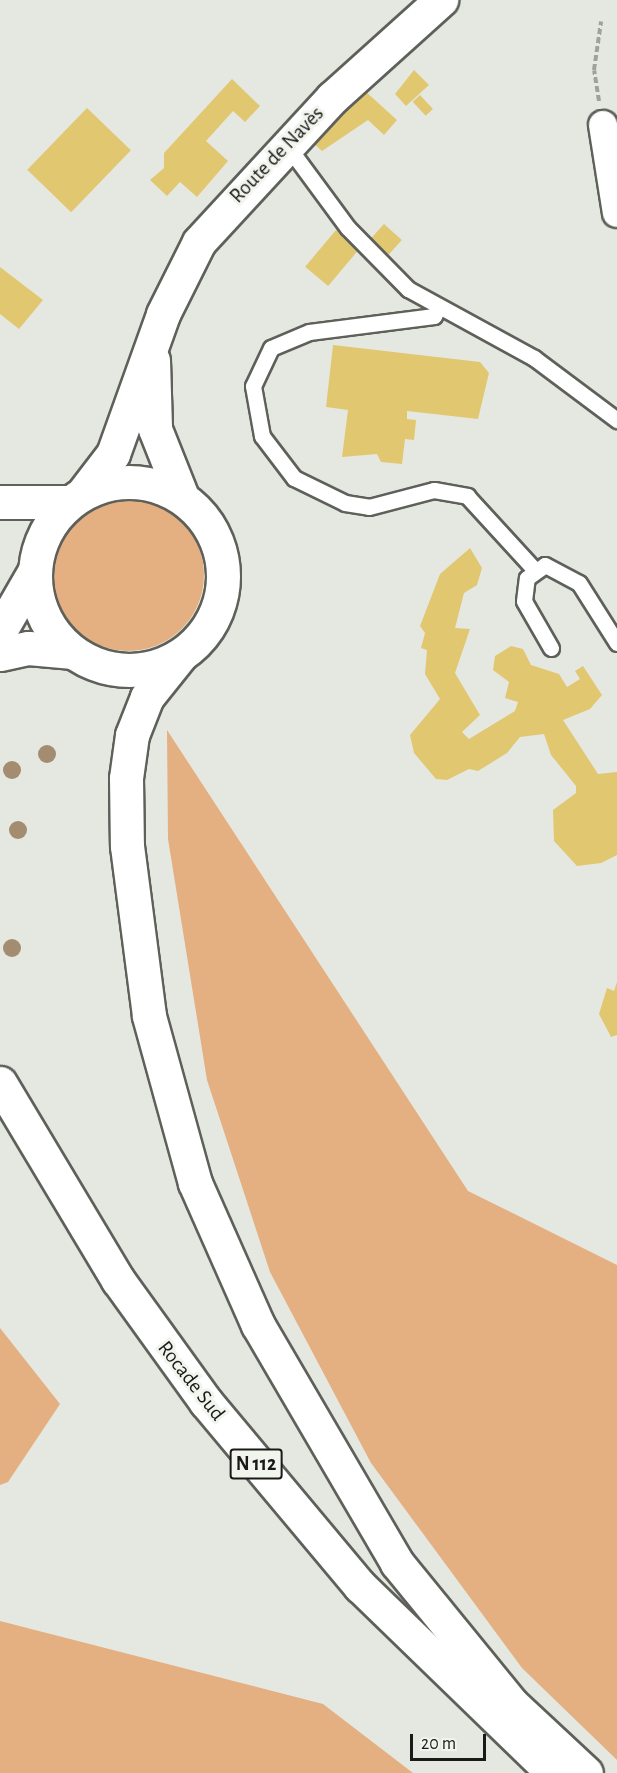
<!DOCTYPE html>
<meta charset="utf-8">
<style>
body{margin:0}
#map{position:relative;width:617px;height:1773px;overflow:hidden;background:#e5e8e1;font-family:"Alegreya Sans",sans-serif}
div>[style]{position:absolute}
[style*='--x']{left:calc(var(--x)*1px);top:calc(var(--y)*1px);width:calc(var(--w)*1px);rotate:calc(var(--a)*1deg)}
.green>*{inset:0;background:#e4af81}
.round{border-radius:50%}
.building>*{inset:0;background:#e2c771;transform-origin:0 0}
.path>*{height:4px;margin-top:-2px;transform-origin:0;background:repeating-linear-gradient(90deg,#9fa19c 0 6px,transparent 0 9px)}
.roads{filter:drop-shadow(2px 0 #5e605a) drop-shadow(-2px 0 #5e605a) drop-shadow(0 2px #5e605a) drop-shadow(0 -2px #5e605a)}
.lane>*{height:15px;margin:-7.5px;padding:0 7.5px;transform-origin:7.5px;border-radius:7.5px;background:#fff}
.street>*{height:28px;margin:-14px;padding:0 14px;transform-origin:14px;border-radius:14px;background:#fff}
.secondary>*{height:33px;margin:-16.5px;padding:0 16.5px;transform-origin:16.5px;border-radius:16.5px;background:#fff}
.secondary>.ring{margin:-16.5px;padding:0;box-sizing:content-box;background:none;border:33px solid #fff;border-radius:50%}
.primary>*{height:33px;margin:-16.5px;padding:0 16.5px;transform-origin:16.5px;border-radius:16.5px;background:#fff}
.trees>*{width:18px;height:18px;margin:-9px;border-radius:50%;background:#a38c70}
span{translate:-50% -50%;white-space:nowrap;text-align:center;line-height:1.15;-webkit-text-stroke:6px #f2f5ee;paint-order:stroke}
.shield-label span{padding:2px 4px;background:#f2f5ee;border:2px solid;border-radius:4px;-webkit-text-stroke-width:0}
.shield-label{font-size:20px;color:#191a18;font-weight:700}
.street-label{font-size:21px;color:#191a18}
.scale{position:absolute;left:410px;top:1734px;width:76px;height:27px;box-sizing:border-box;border:3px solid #191a18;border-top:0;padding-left:8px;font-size:18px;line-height:21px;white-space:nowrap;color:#191a18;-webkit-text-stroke:4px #f2f5ee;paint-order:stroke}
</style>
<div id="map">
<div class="green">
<i class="round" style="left:52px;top:499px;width:152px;height:152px"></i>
<i style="clip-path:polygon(167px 730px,468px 1191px,617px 1265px,617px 1760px,522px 1668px,371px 1463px,270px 1272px,207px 1080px,168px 839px)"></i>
<i style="clip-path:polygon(0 1328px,60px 1404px,8px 1482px,0 1485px)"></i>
<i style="clip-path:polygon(0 1621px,323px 1704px,413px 1773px,0 1773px)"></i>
</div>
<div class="building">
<i style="clip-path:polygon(414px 70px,429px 85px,406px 106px,395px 94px)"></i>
<i style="clip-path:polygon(232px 79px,260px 106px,245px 122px,233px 111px,206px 141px,228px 161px,197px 197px,180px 182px,167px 196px,150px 180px,164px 168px,164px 153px)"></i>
<i style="clip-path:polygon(365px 91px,397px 120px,384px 135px,368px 120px,322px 151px,313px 143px)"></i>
<i style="left:420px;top:95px;width:19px;height:10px;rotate:47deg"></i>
<i style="left:87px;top:108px;width:61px;height:86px;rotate:44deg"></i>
<i style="left:384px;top:224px;width:24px;height:23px;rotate:42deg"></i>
<i style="left:336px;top:230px;width:30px;height:48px;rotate:40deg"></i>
<i style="clip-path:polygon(0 267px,43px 300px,19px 329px,0 314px)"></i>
<i style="clip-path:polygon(333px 345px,480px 362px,489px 373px,478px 419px,407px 411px,407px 419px,416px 420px,414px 440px,405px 439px,402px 464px,381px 462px,377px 454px,342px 457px,348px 410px,326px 407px)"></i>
<i style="clip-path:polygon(470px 548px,482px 568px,477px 585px,464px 593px,455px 628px,470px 629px,455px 673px,480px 715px,462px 732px,469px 739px,515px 711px,518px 702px,505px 698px,509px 682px,493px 670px,495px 656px,511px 646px,523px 649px,531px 665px,559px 674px,567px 687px,580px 679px,575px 671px,583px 666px,602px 695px,590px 709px,563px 720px,598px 774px,617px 772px,617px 855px,601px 863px,577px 866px,554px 841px,553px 810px,576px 793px,576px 786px,551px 755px,544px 734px,520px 737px,507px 753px,478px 771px,469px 769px,447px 780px,436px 779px,414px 753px,410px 735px,440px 699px,425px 674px,427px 650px,421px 648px,425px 633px,420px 626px,440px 574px)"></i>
<i style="clip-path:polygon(617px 982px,617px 1035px,611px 1037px,599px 1014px,607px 988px,614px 991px)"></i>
</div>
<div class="path">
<i style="--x:599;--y:101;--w:31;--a:-99"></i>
<i style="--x:594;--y:70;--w:49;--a:-81.7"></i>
</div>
<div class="roads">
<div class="lane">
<i style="--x:286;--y:144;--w:104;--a:53.6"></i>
<i style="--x:348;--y:228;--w:86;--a:45.5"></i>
<i style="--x:408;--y:289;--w:144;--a:28.7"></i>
<i style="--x:534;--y:358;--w:104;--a:36.8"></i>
<i style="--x:438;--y:308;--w:9;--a:117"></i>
<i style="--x:434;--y:316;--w:126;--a:172.7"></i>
<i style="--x:309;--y:332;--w:41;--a:157.2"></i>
<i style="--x:271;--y:348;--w:42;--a:115.3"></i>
<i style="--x:253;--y:386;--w:51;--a:79.8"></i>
<i style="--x:262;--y:436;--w:53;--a:52.7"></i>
<i style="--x:294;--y:478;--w:57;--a:26.1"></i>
<i style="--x:345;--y:503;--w:24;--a:9"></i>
<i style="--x:369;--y:507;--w:67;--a:-14.7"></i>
<i style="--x:434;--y:490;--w:34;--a:10"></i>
<i style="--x:467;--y:496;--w:98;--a:47.5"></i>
<i style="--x:551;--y:648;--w:54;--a:-119.9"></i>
<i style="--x:524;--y:601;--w:23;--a:-83"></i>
<i style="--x:527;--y:578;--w:22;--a:-36"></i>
<i style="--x:545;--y:565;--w:38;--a:28"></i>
<i style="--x:579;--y:583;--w:71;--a:57.7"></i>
</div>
<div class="street">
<i style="--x:603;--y:125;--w:89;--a:81"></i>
</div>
<div class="secondary">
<i style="--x:153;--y:360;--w:69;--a:88.3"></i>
<i style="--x:155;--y:429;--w:73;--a:68.3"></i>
<i class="ring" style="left:35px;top:482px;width:155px;height:155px"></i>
<i style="--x:83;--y:493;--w:49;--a:-52.4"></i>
<i style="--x:113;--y:454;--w:149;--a:-70.3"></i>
<i style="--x:163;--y:314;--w:80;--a:-63.4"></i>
<i style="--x:199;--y:242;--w:196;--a:-47.3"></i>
<i style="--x:332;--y:98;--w:147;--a:-42"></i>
<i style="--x:0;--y:502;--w:70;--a:0"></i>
<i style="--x:0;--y:631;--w:68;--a:-60"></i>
<i style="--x:0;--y:654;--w:29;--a:-12"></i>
<i style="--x:28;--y:648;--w:45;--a:5.1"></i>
</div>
<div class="primary">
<i style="--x:180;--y:656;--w:53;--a:128.8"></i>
<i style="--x:147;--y:697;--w:41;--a:111.5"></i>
<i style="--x:132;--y:735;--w:43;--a:97.9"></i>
<i style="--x:126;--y:778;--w:68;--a:89.2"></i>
<i style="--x:127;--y:846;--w:171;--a:82.6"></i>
<i style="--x:149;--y:1016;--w:173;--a:74.6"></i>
<i style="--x:195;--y:1183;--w:155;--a:66.1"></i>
<i style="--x:258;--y:1325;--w:276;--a:59.7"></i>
<i style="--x:397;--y:1563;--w:182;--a:50.8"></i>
<i style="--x:512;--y:1704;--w:101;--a:43"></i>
<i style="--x:0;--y:1083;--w:230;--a:59.1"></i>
<i style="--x:118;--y:1280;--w:150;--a:54.2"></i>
<i style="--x:206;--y:1402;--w:240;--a:50.1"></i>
<i style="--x:360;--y:1586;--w:269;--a:44.1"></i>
</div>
</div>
<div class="trees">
<i style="left:47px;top:754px"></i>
<i style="left:12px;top:770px"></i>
<i style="left:18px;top:830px"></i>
<i style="left:12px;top:948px"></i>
</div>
<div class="shield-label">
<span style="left:256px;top:1464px">N 112</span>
</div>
<div class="street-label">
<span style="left:277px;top:155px;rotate:-46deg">Route de Navès</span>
<span style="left:191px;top:1381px;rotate:52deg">Rocade Sud</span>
</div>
<div class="scale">20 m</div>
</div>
